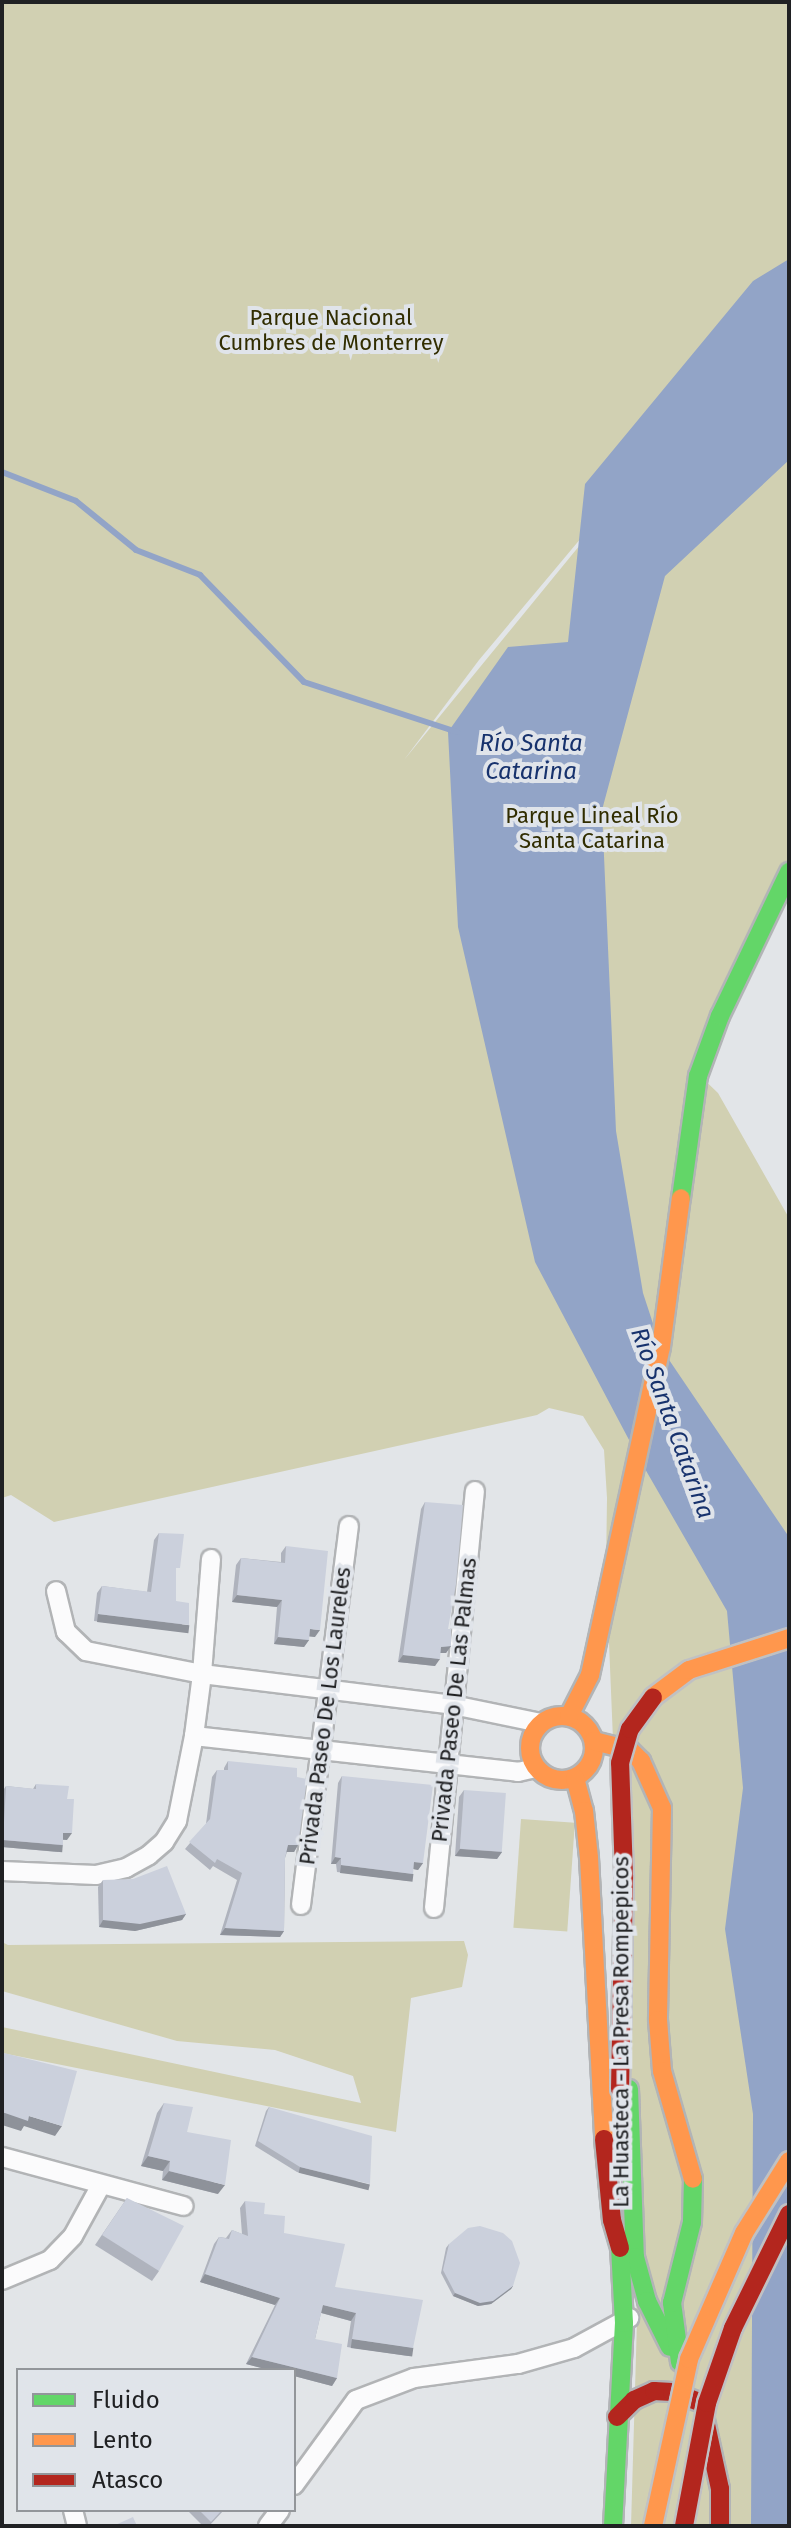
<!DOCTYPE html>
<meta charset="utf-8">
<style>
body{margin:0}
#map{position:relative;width:791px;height:2528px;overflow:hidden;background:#e2e5e8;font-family:"Fira Sans",sans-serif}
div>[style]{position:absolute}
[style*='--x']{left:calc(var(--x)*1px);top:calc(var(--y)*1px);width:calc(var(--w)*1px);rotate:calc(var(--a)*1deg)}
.green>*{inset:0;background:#d1d0b2;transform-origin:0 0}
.water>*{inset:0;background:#92a4c7}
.stream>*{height:6px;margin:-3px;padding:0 3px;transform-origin:3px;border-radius:3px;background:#92a4c7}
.roads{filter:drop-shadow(2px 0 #b2b4b6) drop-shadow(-2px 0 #b2b4b6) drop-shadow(0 2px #b2b4b6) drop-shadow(0 -2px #b2b4b6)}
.street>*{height:18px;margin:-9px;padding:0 9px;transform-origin:9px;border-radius:9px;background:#fbfbfc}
.fast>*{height:18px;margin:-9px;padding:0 9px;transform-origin:9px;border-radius:9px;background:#63d668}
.slow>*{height:18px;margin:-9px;padding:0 9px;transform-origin:9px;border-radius:9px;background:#ff974d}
.slow>.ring{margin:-9px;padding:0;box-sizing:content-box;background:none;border:18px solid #ff974d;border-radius:50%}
.jam>*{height:18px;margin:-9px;padding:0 9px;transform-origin:9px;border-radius:9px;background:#b3261e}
.bridges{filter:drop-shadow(2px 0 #c0c1c3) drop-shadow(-2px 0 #c0c1c3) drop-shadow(0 2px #c0c1c3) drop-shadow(0 -2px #c0c1c3)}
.slow-bridge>*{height:18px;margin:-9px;padding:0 9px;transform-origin:9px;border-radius:9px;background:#ff974d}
.jam-bridge>*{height:18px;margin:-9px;padding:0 9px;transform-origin:9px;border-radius:9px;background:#b3261e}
.wall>*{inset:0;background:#afb3bd}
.shaded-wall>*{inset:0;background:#8e929a;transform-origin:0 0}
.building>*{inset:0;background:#cbd0dc;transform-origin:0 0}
span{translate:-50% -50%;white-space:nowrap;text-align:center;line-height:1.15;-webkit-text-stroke:8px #e0e4ea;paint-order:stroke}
.park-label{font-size:22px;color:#312d00}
.street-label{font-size:22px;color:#202123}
.water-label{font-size:24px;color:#17326d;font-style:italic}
.frame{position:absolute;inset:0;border:4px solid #202123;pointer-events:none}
.legend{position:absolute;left:16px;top:2368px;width:280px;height:144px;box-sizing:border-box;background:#e0e4ea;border:2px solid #93969a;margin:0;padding:10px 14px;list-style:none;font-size:24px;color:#202123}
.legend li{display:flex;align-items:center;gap:16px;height:40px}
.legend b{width:40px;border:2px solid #93969a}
</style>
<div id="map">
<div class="green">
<i style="clip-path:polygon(evenodd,2px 2px,789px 2px,789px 856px,694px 1070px,718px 1093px,789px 1218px,789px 2526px,631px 2526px,637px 2321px,606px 1570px,607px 1498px,604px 1450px,583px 1416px,549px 1408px,537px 1415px,54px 1522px,11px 1495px,2px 1498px,2px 2px,705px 390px,706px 391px,404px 760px,479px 660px,705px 390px)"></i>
<i style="left:521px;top:1819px;width:54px;height:109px;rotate:4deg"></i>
<i style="clip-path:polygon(464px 1941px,468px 1955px,462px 1987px,411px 1998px,396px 2132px,2px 2053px,2px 2027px,361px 2103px,353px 2076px,275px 2050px,177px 2041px,2px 1991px,2px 1942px,8px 1945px)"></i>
</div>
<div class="water">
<i style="clip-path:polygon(789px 259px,789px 460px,665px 576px,602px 810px,616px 1131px,643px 1293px,661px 1348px,789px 1537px,789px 2526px,751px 2526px,753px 2114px,725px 1929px,743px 1788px,727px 1611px,637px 1455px,535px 1262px,458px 927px,448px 732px,508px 647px,568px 642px,585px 484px,753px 281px)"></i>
</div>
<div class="stream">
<i style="--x:2;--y:472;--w:79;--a:21.4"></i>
<i style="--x:76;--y:501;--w:77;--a:39.2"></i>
<i style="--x:136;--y:550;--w:69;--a:21.3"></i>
<i style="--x:200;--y:575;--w:149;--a:45.8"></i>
<i style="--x:304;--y:682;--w:161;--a:18.1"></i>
</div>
<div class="roads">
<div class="street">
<i style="--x:211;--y:1559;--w:115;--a:94.5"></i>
<i style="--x:202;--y:1674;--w:253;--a:7"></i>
<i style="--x:453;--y:1705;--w:90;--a:11.6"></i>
<i style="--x:194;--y:1736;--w:326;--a:6.3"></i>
<i style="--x:518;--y:1772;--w:18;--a:-13"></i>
<i style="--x:2;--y:1871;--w:94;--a:2.4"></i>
<i style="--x:96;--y:1875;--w:31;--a:-13"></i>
<i style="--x:126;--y:1868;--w:26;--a:-29"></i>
<i style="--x:149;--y:1855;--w:20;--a:-41"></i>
<i style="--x:164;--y:1842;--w:25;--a:-58"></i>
<i style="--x:177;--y:1821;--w:87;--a:-78.7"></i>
<i style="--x:194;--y:1736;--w:63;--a:-82.6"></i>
<i style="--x:202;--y:1674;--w:118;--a:-168.8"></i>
<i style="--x:86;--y:1651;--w:28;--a:-136"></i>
<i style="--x:66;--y:1632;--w:42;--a:-103.7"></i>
<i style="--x:301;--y:1905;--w:382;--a:-82.8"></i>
<i style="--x:434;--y:1908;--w:419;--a:-84.4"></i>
<i style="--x:2;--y:2157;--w:188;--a:15.1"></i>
<i style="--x:2;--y:2280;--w:52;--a:-22.6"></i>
<i style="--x:50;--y:2260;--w:33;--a:-46"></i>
<i style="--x:73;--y:2236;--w:58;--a:-61.2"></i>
<i style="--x:294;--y:2485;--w:105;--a:-53.9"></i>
<i style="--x:356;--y:2400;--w:62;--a:-20.8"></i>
<i style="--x:414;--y:2378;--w:105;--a:-7.7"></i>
<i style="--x:518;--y:2364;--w:58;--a:-15.9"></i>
<i style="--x:574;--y:2348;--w:63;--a:-28.6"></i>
<i style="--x:73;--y:2510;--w:16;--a:76"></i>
<i style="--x:268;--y:2526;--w:20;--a:-53"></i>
</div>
<div class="fast">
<i style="--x:681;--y:1198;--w:123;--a:-82.1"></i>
<i style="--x:698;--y:1076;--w:64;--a:-69.9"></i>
<i style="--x:720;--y:1016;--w:160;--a:-64.4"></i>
<i style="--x:629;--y:2089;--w:168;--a:88"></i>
<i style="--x:635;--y:2257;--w:46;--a:74.7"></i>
<i style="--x:647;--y:2301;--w:51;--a:63.4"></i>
<i style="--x:680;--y:2362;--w:60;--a:-97.7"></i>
<i style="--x:672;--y:2303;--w:83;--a:-76.1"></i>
<i style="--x:692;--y:2222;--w:43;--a:-88.7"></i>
<i style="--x:613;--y:2526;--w:203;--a:-86.9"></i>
<i style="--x:624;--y:2323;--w:77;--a:-93"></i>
</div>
<div class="slow">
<i class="ring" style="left:530px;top:1716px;width:46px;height:46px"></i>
<i style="--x:569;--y:1716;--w:46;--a:-62.9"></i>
<i style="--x:590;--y:1675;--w:336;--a:-77.8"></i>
<i style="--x:661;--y:1347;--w:150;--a:-82.4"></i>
<i style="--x:594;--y:1741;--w:37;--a:14"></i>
<i style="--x:630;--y:1750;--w:16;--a:45"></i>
<i style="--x:641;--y:1761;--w:51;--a:65.9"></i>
<i style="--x:662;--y:1808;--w:212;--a:91.1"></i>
<i style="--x:658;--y:2020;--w:51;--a:85.5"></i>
<i style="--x:662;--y:2071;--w:112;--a:74"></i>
<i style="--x:575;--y:1778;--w:34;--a:75"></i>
<i style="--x:584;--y:1811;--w:47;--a:83.9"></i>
<i style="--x:589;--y:1858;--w:281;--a:86.9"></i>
</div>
<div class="jam">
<i style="--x:604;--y:2139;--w:81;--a:84.4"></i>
<i style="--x:612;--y:2220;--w:29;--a:74"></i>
<i style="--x:617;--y:2417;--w:24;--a:-45"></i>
<i style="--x:634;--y:2400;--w:22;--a:-24"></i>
<i style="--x:654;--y:2391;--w:18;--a:3"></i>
<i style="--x:672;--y:2392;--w:27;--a:20"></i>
<i style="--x:705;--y:2420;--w:71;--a:77.7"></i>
<i style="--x:720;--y:2489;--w:37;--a:90"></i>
</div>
</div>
<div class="bridges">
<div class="slow-bridge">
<i style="--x:653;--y:1697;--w:45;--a:-36.9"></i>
<i style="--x:689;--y:1670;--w:105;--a:-17.7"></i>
<i style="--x:653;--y:2526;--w:171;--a:-77.8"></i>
<i style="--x:689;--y:2359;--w:137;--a:-66.4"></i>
<i style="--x:744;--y:2233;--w:85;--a:-58"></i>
</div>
<div class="jam-bridge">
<i style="--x:620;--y:2089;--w:214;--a:-88.9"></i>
<i style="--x:624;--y:1875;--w:112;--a:-92"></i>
<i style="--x:620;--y:1763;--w:35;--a:-74"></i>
<i style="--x:630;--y:1729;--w:39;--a:-54"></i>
<i style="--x:684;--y:2526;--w:125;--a:-79.4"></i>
<i style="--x:707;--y:2403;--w:79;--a:-70.9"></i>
<i style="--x:733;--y:2328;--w:127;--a:-63.8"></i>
</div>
</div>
<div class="wall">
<i style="clip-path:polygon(425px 1502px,451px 1646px,446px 1653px,440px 1653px,435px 1666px,398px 1662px,421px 1509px)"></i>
<i style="clip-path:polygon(159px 1533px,176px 1573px,176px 1601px,184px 1632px,94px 1621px,97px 1593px,102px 1586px,147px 1592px,154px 1540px)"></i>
<i style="clip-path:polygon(286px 1546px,315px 1637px,309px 1636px,309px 1640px,304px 1647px,274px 1644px,277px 1607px,232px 1602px,236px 1565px,241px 1558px,281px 1562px,281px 1553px)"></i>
<i style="clip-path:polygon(228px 1761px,298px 1845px,294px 1852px,287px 1852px,285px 1858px,284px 1931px,280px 1937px,220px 1935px,237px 1880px,213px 1866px,210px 1870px,185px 1849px,206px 1824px,212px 1777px,217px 1770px,224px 1770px,224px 1768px)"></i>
<i style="clip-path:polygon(342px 1776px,423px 1863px,418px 1870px,413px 1869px,413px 1874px,408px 1881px,337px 1872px,336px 1864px,331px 1864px,338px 1783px)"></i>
<i style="clip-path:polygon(36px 1784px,67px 1799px,67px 1840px,63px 1840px,63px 1845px,58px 1852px,2px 1847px,2px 1792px,6px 1786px,33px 1789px)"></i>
<i style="clip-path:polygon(464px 1790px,502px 1852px,497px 1859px,455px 1856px,459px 1797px)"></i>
<i style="clip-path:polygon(103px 1880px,186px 1914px,182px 1920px,135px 1931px,99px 1927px,98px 1887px)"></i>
<i style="clip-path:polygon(164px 2103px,187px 2132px,218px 2194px,162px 2180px,163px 2171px,141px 2166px,157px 2113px)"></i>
<i style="clip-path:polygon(269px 2107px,366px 2189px,297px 2172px,255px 2146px,266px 2111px)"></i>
<i style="clip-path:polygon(127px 2198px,159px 2271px,152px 2281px,95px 2245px)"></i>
<i style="clip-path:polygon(245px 2201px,264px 2214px,335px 2287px,413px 2348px,408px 2356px,347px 2347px,351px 2321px,321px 2313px,315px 2339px,337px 2378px,332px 2386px,294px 2376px,294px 2370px,269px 2370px,246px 2364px,275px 2305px,200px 2282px,214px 2244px,219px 2237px,226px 2238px,232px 2230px,242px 2234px,240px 2208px)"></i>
<i style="clip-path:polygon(449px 2244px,513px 2286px,511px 2289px,491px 2304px,478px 2306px,453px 2296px,441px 2273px,446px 2248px)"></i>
<i style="clip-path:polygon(187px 2510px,224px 2510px,209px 2526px,203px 2526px)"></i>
</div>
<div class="shaded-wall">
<i style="clip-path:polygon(237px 1595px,282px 1600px,277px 1607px,232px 1602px)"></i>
<i style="left:98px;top:1614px;width:92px;height:8px;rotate:7deg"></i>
<i style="clip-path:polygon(310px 1629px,320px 1630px,315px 1637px,305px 1636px)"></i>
<i style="clip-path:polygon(278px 1637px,309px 1640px,304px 1647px,274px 1644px)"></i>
<i style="clip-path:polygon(451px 1646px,446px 1653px,436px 1653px,441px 1647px)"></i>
<i style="clip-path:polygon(403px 1655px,440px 1659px,435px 1666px,398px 1662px)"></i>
<i style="clip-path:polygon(63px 1833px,72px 1833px,67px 1840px,58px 1839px)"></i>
<i style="left:3px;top:1840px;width:60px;height:7px;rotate:5deg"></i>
<i style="clip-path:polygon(288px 1845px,298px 1845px,294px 1852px,284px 1852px)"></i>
<i style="clip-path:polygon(460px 1849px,502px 1852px,497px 1859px,455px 1856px)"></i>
<i style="clip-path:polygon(335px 1857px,341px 1858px,336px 1864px,331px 1864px)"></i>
<i style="clip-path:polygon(414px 1862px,423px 1863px,418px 1870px,409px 1868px)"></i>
<i style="left:341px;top:1865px;width:73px;height:8px;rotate:7deg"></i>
<i style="clip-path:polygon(186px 1914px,182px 1920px,135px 1931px,99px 1927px,103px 1920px)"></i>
<i style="clip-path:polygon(225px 1928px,284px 1931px,280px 1937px,220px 1935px)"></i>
<i style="clip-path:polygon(2px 2112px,29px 2116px,62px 2126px,55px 2136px,24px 2126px,21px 2131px,2px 2125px)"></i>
<i style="clip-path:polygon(148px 2156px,170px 2161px,163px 2171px,141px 2166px)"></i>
<i style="left:300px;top:2167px;width:72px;height:6px;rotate:14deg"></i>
<i style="clip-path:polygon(169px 2171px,225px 2185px,218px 2194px,162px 2180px)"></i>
<i style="clip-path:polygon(205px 2274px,280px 2298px,275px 2305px,200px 2282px)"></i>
<i style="clip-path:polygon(513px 2286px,511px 2289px,491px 2304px,478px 2306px,453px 2296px,455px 2293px)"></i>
<i style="clip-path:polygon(323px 2305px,356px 2313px,351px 2321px,318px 2312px)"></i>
<i style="left:352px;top:2339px;width:62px;height:9px;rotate:8deg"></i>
<i style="clip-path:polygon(252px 2357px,337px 2378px,332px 2386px,294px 2376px,294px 2370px,269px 2370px,246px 2364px)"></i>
</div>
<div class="building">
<i style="clip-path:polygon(425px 1502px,463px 1505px,456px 1584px,448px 1629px,451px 1629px,451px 1646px,441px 1647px,440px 1659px,403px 1655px)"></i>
<i style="clip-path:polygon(159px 1533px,184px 1534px,180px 1568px,176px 1568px,176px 1601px,189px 1603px,189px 1625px,98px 1614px,102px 1586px,151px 1592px)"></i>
<i style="clip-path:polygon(286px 1546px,328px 1551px,320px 1630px,310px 1629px,309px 1640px,278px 1637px,282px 1600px,237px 1595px,241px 1558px,285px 1563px)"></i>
<i style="clip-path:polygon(228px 1761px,297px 1768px,297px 1777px,307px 1779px,298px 1845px,288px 1845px,285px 1858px,284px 1931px,225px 1928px,242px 1873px,217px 1859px,215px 1863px,189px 1842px,210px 1819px,217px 1770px,228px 1770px)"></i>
<i style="clip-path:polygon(342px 1776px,433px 1785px,423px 1863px,414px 1862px,413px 1874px,341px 1865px,341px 1858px,335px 1857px)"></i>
<i style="clip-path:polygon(36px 1784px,69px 1786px,67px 1799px,74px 1799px,72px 1833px,63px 1833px,63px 1845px,3px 1840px,6px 1786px,36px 1789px)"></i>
<i style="left:464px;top:1790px;width:42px;height:59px;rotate:4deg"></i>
<i style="clip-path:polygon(167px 1866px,186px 1914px,140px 1924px,103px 1920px,103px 1880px,133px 1879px)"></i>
<i style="clip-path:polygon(4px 2053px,77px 2071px,62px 2126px,29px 2116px,28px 2121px,2px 2112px,2px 2066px)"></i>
<i style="clip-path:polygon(164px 2103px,193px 2107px,187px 2132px,231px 2140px,225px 2185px,169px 2171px,170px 2161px,148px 2156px)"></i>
<i style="clip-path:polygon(269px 2107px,372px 2136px,370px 2184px,300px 2167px,258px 2141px)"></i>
<i style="clip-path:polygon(127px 2198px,184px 2226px,159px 2271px,102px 2235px)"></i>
<i style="clip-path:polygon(245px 2201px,265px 2203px,264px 2214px,285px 2216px,284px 2233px,345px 2244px,335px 2287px,423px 2300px,413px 2348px,352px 2339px,356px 2313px,323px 2305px,315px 2339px,342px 2344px,337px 2378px,252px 2357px,280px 2298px,205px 2274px,219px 2237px,229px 2239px,232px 2230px,248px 2236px)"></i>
<i style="clip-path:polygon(480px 2226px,503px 2233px,512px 2241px,520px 2263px,513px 2286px,493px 2301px,480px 2303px,455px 2293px,443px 2270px,449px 2244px,468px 2228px)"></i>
<i style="clip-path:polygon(199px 2510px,222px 2510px,211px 2522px)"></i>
<i style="clip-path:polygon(133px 2517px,137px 2526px,113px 2526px)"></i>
</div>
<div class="park-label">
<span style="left:331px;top:330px">Parque Nacional<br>Cumbres de Monterrey</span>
<span style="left:592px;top:828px">Parque Lineal Río<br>Santa Catarina</span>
</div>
<div class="street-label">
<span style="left:454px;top:1700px;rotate:-84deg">Privada Paseo De Las Palmas</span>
<span style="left:325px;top:1716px;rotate:-83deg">Privada Paseo De Los Laureles</span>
<span style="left:621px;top:2032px;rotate:-90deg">La Huasteca - La Presa Rompepicos</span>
</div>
<div class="water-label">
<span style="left:531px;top:758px">Río Santa<br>Catarina</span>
<span style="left:672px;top:1423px;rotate:70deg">Río Santa Catarina</span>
</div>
<div class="frame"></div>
<ul class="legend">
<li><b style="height:10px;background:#63d668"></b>Fluido</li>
<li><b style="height:10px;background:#ff974d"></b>Lento</li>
<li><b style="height:10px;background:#b3261e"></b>Atasco</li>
</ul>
</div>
